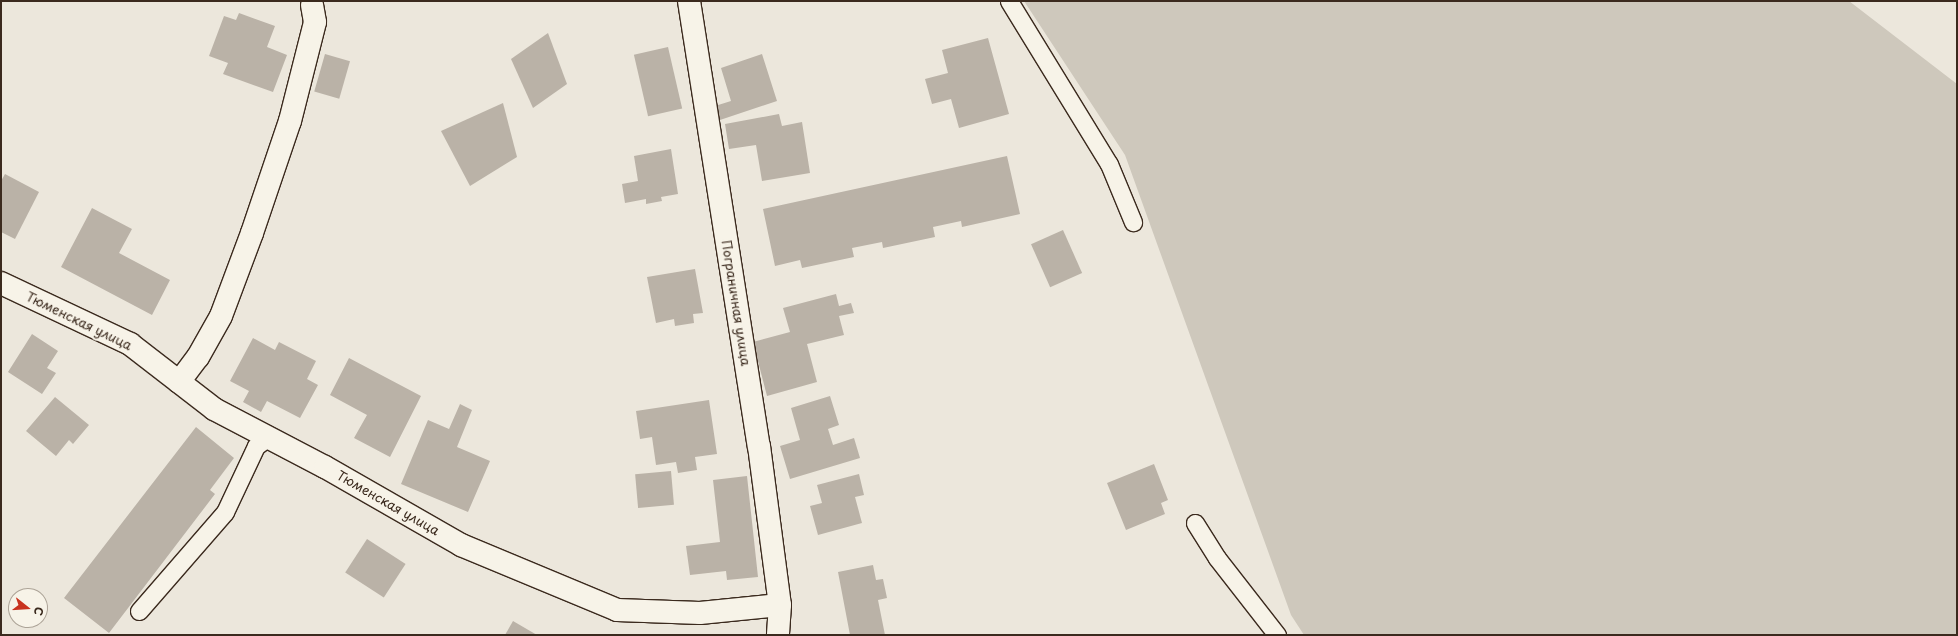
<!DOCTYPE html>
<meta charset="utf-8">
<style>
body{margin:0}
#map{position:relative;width:1958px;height:636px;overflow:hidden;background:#ece7dc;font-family:"Playpen Sans",sans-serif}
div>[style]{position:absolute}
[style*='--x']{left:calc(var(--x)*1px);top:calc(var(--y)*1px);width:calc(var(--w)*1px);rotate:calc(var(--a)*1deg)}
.green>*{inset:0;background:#cec8bc}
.building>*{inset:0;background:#bab2a7;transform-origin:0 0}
.roads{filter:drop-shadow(1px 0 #3b2a1e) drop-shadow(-1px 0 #3b2a1e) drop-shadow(0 1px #3b2a1e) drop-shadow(0 -1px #3b2a1e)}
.service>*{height:17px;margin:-8.5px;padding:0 8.5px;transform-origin:8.5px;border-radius:8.5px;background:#f7f3e8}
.minor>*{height:22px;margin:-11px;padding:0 11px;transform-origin:11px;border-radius:11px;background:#f7f3e8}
span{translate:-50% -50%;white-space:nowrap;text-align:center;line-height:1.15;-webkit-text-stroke:4px #f7f3e8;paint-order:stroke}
.street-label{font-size:13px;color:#3b2a1e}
.frame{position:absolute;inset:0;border:2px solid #3b2a1e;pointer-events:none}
.north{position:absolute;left:8px;top:588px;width:40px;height:40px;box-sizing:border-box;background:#f7f3e8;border:1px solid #aca397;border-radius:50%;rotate:107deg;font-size:11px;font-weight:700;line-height:16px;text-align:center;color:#3b2a1e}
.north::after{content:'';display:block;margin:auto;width:14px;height:18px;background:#c8321e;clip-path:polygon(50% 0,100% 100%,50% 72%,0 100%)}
</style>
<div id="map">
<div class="green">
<i style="clip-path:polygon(1024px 1px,1849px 1px,1957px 84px,1957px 635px,1304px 635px,1291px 615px,1125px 155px)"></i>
</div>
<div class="building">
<i style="clip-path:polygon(239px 13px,275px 26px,267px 47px,287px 55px,273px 92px,223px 74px,228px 63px,209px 56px,224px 16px,236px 20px)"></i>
<i style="clip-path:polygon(548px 33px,567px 84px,533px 108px,511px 59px)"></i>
<i style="clip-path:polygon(988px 38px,1009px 114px,959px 128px,951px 99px,932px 104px,925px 79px,948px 73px,942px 50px)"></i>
<i style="left:668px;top:47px;width:63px;height:35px;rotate:77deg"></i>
<i style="left:325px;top:54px;width:26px;height:39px;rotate:16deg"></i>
<i style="clip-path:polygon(762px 54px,777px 101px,720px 120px,715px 106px,731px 101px,721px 68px)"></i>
<i style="clip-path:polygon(503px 103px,517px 157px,470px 186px,441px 131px)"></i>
<i style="clip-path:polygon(779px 114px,782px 126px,802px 122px,810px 173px,762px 181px,756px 145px,729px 149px,725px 124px)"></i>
<i style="clip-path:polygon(671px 149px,678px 194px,661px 197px,662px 201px,646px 204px,646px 199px,625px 203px,622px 184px,638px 181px,634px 156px)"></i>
<i style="clip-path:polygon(1007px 156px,1020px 214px,962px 227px,961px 221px,933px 227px,935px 237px,883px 248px,882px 242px,852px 248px,854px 257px,802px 268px,800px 260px,775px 266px,763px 209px)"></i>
<i style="clip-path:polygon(5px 174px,39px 192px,15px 239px,1px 232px,1px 181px)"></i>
<i style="clip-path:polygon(92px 208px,132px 229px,119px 253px,170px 280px,152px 315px,61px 267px)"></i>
<i style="left:1063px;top:230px;width:47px;height:35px;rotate:66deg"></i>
<i style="clip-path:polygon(695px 269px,703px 313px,693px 314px,694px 323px,675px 326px,674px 319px,656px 323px,647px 277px)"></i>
<i style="clip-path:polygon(836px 294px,839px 306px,851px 303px,854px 313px,839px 316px,844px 335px,807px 344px,817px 382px,767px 396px,753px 342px,790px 332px,783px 308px)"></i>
<i style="clip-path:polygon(32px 334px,58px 351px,47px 368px,56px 373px,42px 394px,8px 372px)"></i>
<i style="clip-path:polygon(253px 338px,275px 350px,279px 342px,316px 361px,307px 379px,318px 385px,300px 418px,267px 401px,261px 412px,243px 402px,249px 391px,230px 381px)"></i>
<i style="clip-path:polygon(349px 358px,421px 396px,390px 457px,354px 438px,367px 415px,330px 395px)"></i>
<i style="clip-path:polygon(830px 396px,839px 425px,828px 429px,833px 445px,854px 438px,860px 458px,790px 479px,780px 446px,800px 440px,791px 408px)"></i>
<i style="clip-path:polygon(55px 397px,89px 425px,73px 444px,69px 440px,56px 456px,26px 431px)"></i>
<i style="clip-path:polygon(709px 400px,717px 454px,695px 457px,697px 470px,678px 473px,676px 462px,656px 465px,652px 437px,640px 439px,636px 411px)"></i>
<i style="clip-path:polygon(460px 404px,472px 410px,457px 447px,490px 461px,468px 512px,401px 484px,428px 420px,449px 429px)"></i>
<i style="clip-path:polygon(196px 427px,234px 458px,210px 490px,215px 494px,109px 633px,64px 598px)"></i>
<i style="clip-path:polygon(1154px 464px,1168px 500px,1161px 503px,1165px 514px,1126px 530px,1107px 483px)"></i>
<i style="left:671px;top:471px;width:34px;height:36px;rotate:85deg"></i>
<i style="clip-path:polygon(859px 474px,864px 495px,855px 497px,862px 523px,818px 535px,810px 506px,822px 503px,817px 485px)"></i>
<i style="clip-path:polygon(747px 476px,758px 577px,727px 580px,726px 571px,690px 575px,686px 546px,720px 542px,713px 480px)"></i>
<i style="left:367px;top:539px;width:46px;height:40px;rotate:33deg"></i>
<i style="clip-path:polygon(873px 565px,876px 580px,883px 579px,887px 598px,878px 600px,885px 635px,850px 635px,838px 572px)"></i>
<i style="clip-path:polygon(513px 621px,537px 635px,505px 635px)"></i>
</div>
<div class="roads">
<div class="service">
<i style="--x:1009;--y:1;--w:191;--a:58.5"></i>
<i style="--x:1109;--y:164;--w:63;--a:67.5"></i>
<i style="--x:1195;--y:523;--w:41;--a:57.8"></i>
<i style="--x:1217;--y:558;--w:98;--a:52.1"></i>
<i style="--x:139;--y:611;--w:131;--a:-49"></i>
<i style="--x:225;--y:512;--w:73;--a:-64.8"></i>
<i style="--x:256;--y:446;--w:16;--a:-35"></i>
</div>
<div class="minor">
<i style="--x:689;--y:1;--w:450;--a:81.1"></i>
<i style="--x:759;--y:446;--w:160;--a:82.5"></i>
<i style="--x:780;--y:605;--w:30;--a:94"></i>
<i style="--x:1;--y:283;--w:143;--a:25.3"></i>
<i style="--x:130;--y:344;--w:106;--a:37.7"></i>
<i style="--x:214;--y:409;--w:125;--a:27.6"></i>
<i style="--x:325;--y:467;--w:157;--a:29.8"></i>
<i style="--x:461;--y:545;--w:169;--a:22.6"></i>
<i style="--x:617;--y:610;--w:83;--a:2.1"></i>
<i style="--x:700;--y:613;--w:80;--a:-5.7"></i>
<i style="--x:179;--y:382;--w:31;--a:-53"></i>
<i style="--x:198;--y:357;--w:47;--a:-60.7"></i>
<i style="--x:221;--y:316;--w:89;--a:-69.5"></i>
<i style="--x:252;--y:233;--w:118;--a:-71.3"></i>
<i style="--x:290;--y:121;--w:102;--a:-75.8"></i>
<i style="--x:315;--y:22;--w:17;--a:-100"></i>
</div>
</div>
<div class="street-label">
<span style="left:736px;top:303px;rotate:81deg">Пограничная улица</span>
<span style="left:79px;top:321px;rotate:26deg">Тюменская улица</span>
<span style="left:388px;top:503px;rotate:30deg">Тюменская улица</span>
</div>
<div class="frame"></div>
<div class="north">С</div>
</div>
